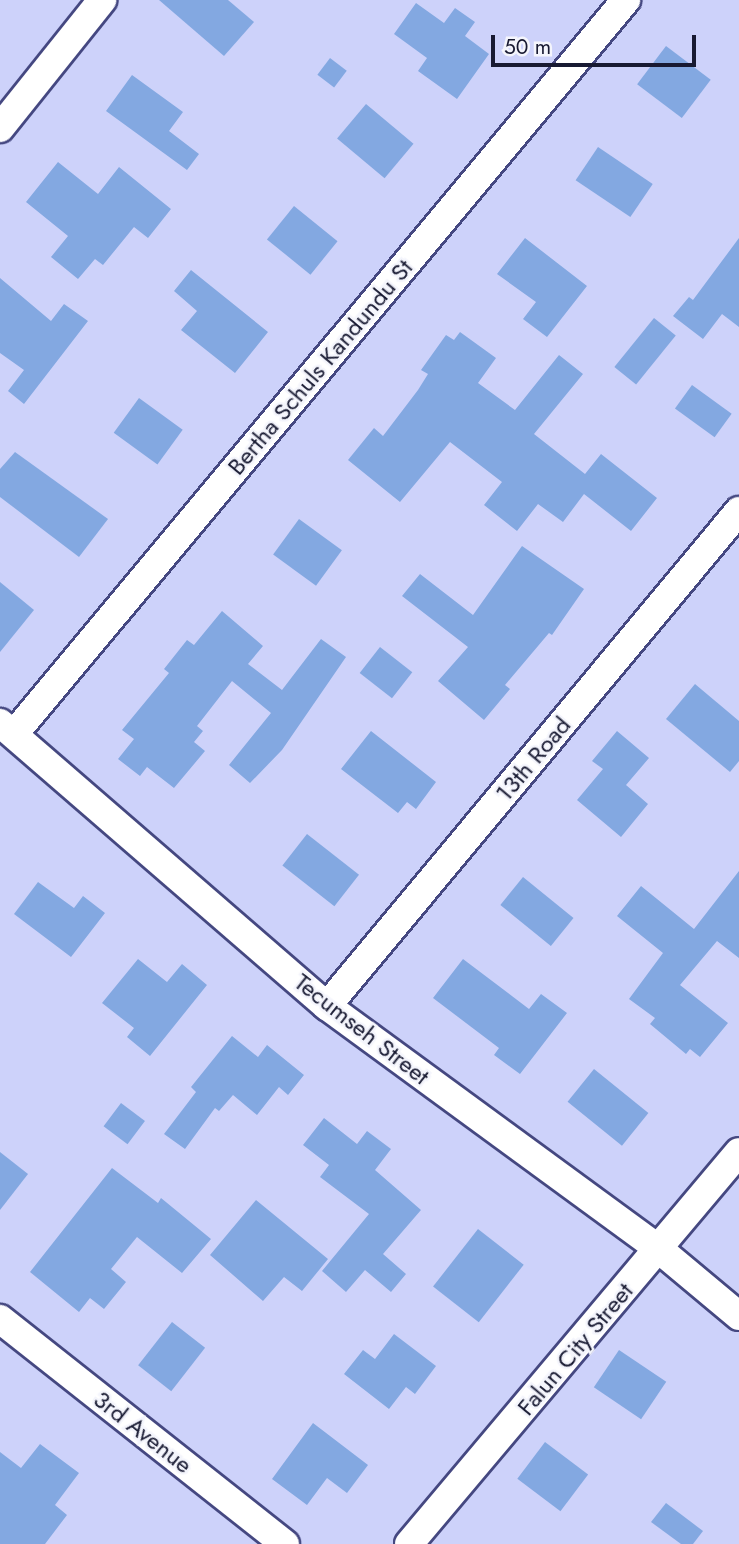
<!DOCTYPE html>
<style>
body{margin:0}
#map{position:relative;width:739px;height:1544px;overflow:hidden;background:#cdd2fa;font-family:Jost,sans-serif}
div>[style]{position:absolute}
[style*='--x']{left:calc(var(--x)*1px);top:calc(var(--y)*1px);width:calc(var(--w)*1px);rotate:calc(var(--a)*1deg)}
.building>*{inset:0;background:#83a8e1;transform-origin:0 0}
.roads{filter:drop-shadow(2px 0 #454881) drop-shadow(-2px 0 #454881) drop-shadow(0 2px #454881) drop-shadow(0 -2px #454881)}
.street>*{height:28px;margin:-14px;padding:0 14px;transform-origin:14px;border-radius:14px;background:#fff}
span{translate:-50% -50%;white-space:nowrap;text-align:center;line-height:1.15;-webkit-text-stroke:5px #f4f5fc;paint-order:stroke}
.street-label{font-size:24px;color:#181a32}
.scale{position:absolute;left:491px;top:35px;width:205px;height:32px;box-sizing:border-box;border:4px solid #181a32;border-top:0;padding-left:9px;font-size:21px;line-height:24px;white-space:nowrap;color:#181a32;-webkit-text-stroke:5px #f4f5fc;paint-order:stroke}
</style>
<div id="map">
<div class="building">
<i style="clip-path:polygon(159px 0,228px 0,254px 22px,224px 56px)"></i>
<i style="clip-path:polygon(416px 3px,444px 23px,455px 8px,475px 22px,465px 36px,489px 54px,457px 99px,418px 71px,427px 58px,394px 34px)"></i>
<i style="left:666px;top:46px;width:56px;height:48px;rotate:37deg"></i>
<i style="left:330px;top:58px;width:21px;height:21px;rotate:37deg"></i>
<i style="clip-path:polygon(132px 75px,183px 112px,169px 131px,199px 154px,187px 170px,106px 111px)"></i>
<i style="left:366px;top:104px;width:62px;height:45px;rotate:40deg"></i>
<i style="left:598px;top:147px;width:66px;height:40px;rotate:34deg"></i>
<i style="clip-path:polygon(58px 162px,98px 194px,119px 167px,171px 209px,148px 238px,134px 227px,103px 265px,95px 259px,78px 279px,51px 257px,68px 236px,26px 202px)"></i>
<i style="left:294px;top:206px;width:56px;height:43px;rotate:39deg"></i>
<i style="clip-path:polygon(525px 238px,587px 286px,547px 337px,523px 319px,536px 302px,497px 274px)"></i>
<i style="clip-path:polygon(739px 238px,739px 327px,722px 314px,703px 339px,673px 316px,689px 297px,693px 300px)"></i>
<i style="clip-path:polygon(191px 270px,268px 332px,235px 373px,181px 330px,197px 311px,174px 291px)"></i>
<i style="clip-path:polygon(0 278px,51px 321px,64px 304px,88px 321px,24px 404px,8px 391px,24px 370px,0 353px)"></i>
<i style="left:654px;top:318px;width:28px;height:63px;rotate:39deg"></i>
<i style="clip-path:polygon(460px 332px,496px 358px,478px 383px,515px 410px,559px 355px,583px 374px,534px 434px,585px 474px,601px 454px,657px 498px,631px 531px,584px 494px,563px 522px,538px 504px,517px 531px,484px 505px,502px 482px,450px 442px,400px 502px,348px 460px,374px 428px,383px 436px,418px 390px,428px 374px,421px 370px,446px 335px,454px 340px)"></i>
<i style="left:692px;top:385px;width:49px;height:29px;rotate:36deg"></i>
<i style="left:139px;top:398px;width:54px;height:43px;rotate:36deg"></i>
<i style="clip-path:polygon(15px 452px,108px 519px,79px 557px,0 497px,0 469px)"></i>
<i style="left:299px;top:519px;width:53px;height:44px;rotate:36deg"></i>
<i style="clip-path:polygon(522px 546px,584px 589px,552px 635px,549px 633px,505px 685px,510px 689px,484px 720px,438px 681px,468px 647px,402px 596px,420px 574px,473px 615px)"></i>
<i style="clip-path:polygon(0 582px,34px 610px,0 652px)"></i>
<i style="clip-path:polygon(222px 611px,263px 646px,248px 664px,282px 690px,321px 639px,346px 657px,282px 750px,250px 783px,229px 765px,271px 713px,232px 681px,197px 726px,203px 731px,194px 742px,205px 751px,174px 788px,147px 767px,140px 776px,118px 759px,134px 739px,122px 730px,169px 673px,164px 669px,187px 640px,194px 645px)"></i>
<i style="left:380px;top:647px;width:41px;height:33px;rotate:38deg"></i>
<i style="clip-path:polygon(695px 684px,739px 721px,739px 761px,730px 772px,666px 719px)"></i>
<i style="clip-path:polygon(371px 731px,436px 782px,416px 809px,407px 802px,398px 813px,341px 769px)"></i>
<i style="clip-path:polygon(617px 731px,649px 758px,626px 785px,648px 804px,621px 837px,577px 800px,603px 769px,592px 761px)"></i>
<i style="left:307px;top:834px;width:66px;height:40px;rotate:38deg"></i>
<i style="clip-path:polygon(739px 871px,739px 958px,717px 941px,680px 985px,728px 1023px,700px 1057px,690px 1049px,686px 1054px,650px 1024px,655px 1018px,629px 999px,663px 953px,617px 916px,641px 886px,694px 929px)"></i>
<i style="left:523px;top:877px;width:65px;height:36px;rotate:39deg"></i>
<i style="clip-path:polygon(38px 882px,74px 908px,83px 896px,105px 913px,71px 957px,14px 914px)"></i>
<i style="clip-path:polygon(138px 959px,167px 982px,182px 964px,207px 985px,150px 1056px,127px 1037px,134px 1028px,102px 1003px)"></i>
<i style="clip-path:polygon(463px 959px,529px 1009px,541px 994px,567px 1013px,520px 1074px,494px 1055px,499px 1048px,433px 998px)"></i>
<i style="clip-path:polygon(232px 1036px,258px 1057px,267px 1045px,304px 1075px,288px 1095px,279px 1087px,257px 1115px,233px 1095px,219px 1111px,215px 1108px,185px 1149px,164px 1134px,196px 1092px,191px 1087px)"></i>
<i style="left:594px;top:1069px;width:70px;height:42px;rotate:39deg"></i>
<i style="left:121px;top:1103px;width:30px;height:29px;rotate:37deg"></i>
<i style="clip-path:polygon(324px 1118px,357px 1144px,367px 1131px,391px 1149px,375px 1170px,421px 1210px,383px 1254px,406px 1274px,391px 1292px,365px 1270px,346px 1292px,322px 1271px,369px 1214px,320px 1177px,329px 1165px,303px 1145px)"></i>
<i style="clip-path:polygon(0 1152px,28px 1174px,0 1210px)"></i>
<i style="clip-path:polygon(112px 1168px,158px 1203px,161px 1198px,211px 1239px,182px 1273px,137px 1237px,111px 1269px,126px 1282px,104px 1309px,90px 1298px,79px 1312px,30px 1272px)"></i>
<i style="clip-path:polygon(256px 1200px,328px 1259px,302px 1291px,284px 1277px,263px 1301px,210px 1255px)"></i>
<i style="left:478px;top:1229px;width:58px;height:73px;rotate:38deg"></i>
<i style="left:172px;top:1322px;width:42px;height:55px;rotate:38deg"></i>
<i style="clip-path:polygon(394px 1334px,436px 1366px,415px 1394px,406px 1387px,389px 1409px,344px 1374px,363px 1350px,375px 1359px)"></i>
<i style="left:619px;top:1350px;width:57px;height:45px;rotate:34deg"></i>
<i style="clip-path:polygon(313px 1423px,368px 1465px,347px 1493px,327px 1478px,307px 1505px,272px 1479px)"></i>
<i style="left:545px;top:1442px;width:54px;height:46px;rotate:37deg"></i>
<i style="clip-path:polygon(40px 1444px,79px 1473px,55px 1505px,67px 1515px,45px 1544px,0 1544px,0 1452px,21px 1468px)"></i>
<i style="clip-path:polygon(666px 1503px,703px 1531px,693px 1544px,681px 1544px,651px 1522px)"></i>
</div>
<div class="roads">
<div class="street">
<i style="--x:0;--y:128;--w:164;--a:-51.4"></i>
<i style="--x:0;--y:723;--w:432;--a:40.9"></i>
<i style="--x:327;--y:1006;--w:413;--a:36.2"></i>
<i style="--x:660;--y:1250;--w:103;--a:39.9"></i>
<i style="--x:14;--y:734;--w:956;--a:-50.18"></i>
<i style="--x:327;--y:1006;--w:644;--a:-50.23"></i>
<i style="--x:0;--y:1319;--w:363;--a:38.3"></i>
<i style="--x:409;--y:1544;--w:512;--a:-49.91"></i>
</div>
</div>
<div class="street-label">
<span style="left:320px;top:367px;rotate:-50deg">Bertha Schuls Kandundu St</span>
<span style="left:533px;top:759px;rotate:-50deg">13th Road</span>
<span style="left:362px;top:1029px;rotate:38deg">Tecumseh Street</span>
<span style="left:575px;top:1349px;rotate:-50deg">Falun City Street</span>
<span style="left:143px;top:1432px;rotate:38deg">3rd Avenue</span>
</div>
<div class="scale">50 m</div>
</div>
